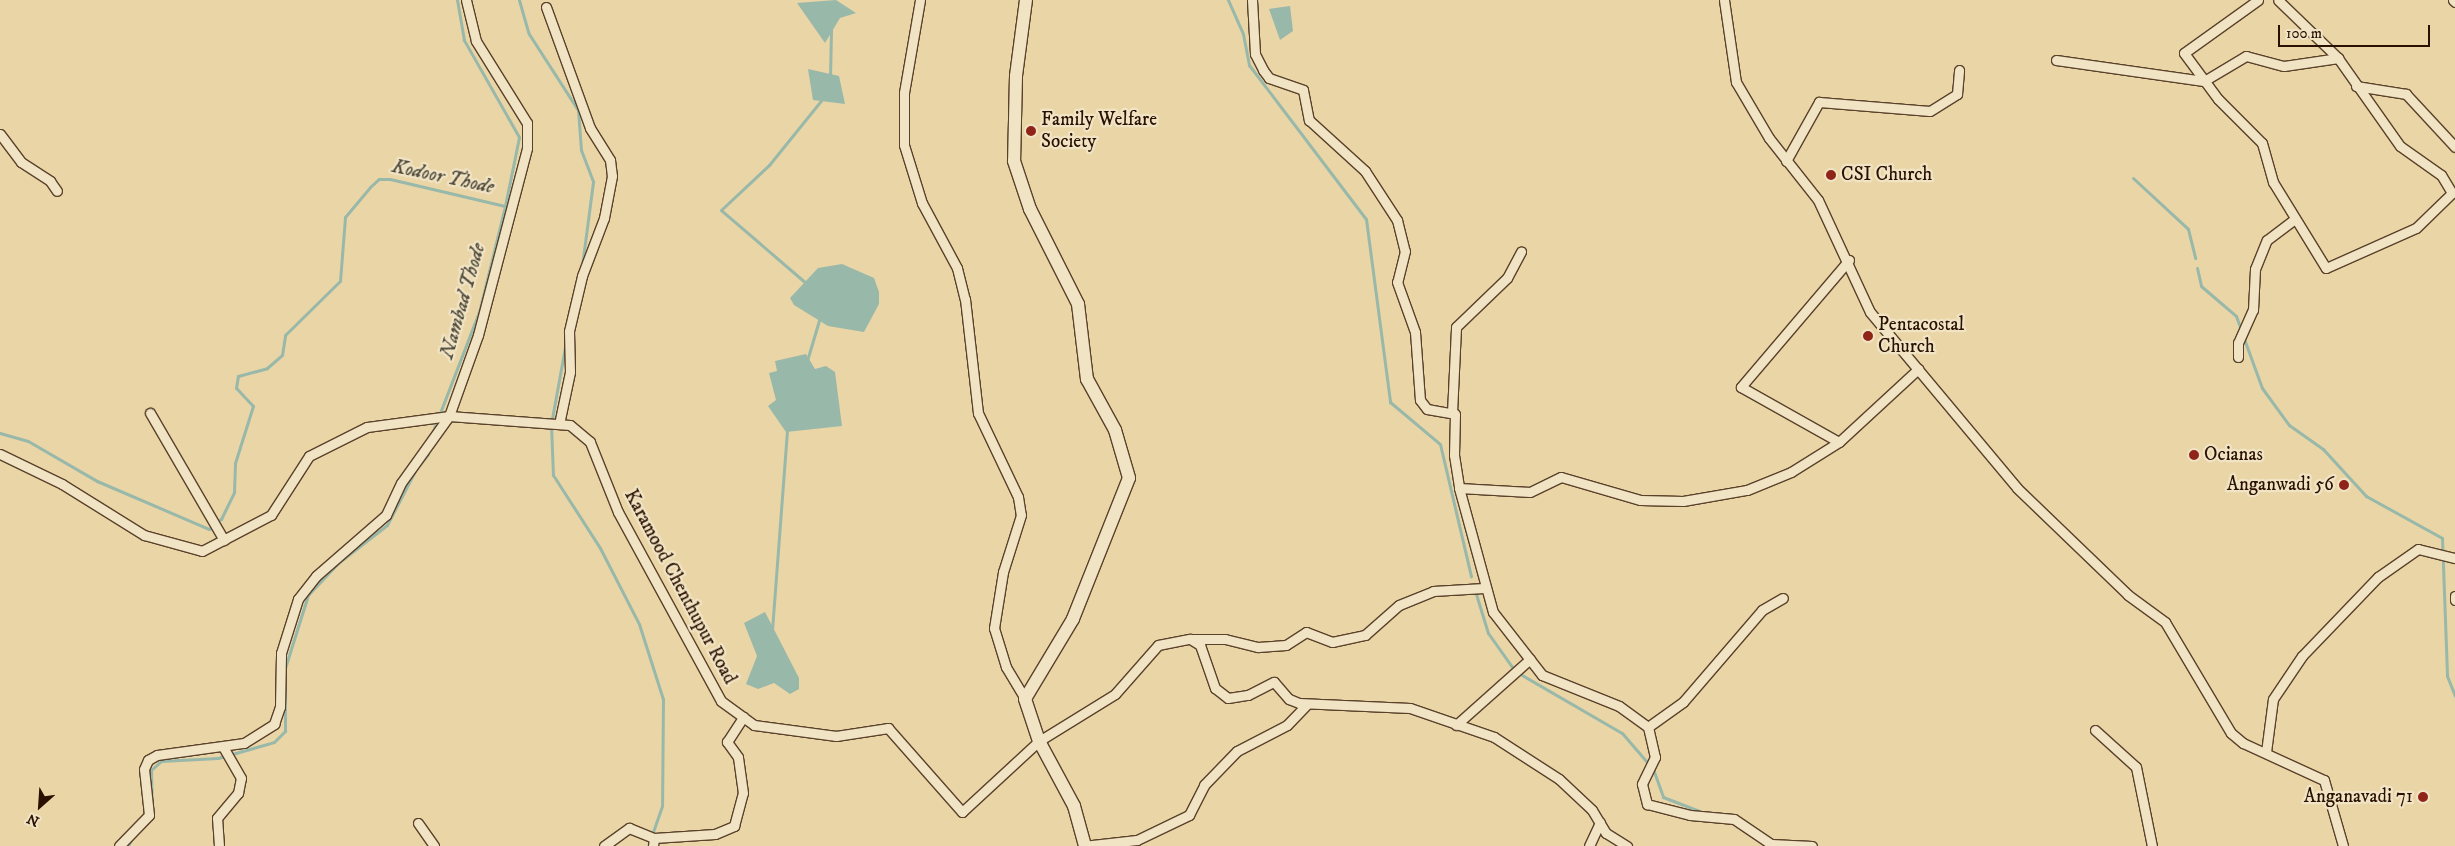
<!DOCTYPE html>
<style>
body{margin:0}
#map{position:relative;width:2455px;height:846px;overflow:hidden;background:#ead5a6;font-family:"IM FELL DW Pica",serif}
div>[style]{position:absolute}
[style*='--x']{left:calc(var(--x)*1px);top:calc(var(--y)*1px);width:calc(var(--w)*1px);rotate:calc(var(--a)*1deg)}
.water>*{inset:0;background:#98b8aa}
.stream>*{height:3px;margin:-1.5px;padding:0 1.5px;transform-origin:1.5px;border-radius:1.5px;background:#98b8aa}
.roads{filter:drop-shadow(1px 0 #5a412a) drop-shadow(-1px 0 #5a412a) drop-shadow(0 1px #5a412a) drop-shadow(0 -1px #5a412a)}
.street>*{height:9px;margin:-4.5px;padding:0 4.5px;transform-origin:4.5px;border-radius:4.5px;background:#f1e4c5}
.secondary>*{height:12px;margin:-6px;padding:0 6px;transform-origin:6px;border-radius:6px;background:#f1e4c5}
.dots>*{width:14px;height:14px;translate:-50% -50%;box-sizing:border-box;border:2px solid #f1e4c5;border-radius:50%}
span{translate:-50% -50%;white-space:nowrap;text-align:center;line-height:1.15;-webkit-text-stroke:4.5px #f1e4c5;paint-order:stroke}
.poi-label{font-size:19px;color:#2a1001}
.left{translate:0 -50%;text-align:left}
.right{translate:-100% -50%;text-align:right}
.street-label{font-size:19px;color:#2a1001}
.water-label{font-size:20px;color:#504b3c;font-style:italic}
.north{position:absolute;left:15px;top:781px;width:50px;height:50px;-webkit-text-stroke:4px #f1e4c5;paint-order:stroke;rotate:206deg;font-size:14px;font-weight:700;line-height:20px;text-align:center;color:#2a1001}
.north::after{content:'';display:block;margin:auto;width:18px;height:22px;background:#2a1001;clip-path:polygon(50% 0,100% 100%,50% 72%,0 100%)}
.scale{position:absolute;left:2278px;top:25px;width:152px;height:22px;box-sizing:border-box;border:2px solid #2a1001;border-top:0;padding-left:6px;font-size:15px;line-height:18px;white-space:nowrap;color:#2a1001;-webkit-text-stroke:4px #f1e4c5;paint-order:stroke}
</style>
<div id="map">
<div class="water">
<i style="clip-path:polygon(836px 0,856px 13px,840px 18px,825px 43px,797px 3px)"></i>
<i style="clip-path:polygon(1290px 6px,1293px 31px,1280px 40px,1269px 9px)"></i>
<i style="clip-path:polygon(808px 69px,839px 76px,845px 104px,813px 100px)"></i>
<i style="clip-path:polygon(842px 264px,874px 278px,879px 292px,879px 304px,864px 332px,828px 326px,794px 305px,790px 298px,818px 268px)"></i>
<i style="clip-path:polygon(806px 354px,815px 369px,826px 366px,835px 372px,842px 426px,786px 432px,768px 406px,776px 400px,769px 373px,777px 371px,775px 361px)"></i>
<i style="clip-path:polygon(765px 612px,799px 678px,799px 689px,790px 694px,774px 683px,758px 689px,746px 684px,757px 656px,744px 623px)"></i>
</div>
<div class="stream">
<i style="--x:519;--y:0;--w:35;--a:74"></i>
<i style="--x:529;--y:34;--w:90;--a:57.2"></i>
<i style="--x:578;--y:110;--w:40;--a:85.7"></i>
<i style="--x:581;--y:150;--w:34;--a:69"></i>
<i style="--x:593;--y:182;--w:85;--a:97.5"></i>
<i style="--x:1228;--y:0;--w:37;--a:66"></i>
<i style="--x:1243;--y:34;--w:32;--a:79"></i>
<i style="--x:1249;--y:65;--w:193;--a:52.8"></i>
<i style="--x:1366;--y:219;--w:185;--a:82.5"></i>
<i style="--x:1390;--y:402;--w:65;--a:40"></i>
<i style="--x:1440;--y:444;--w:136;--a:76.8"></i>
<i style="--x:830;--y:78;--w:48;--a:-88.8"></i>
<i style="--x:2133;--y:178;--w:75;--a:42.8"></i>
<i style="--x:2188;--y:229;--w:30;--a:76"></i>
<i style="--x:2197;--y:268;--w:18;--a:77"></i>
<i style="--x:2201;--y:286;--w:46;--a:40.6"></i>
<i style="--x:2236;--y:316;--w:15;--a:70"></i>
<i style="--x:807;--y:284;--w:113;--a:-139.3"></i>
<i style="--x:721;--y:210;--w:66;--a:-43.2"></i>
<i style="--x:769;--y:165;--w:86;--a:-51.1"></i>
<i style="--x:566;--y:329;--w:21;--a:-79"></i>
<i style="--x:2243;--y:336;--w:55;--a:69.9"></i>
<i style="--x:2262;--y:388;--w:46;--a:53.9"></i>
<i style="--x:2289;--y:425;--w:42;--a:35.2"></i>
<i style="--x:2323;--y:449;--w:64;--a:47.5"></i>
<i style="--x:2366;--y:496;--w:87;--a:28.9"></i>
<i style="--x:2442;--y:538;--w:138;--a:87.9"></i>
<i style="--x:2447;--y:676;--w:22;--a:68"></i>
<i style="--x:565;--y:347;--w:78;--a:100.3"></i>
<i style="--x:551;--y:424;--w:51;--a:87.8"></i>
<i style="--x:553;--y:475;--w:87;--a:57.2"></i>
<i style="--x:600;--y:548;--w:85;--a:62.8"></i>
<i style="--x:639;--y:624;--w:79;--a:72.3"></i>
<i style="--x:663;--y:699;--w:107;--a:90.5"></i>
<i style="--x:662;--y:806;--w:42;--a:109.3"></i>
<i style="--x:806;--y:364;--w:49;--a:-73.4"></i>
<i style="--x:433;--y:431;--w:128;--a:-68.9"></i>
<i style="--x:479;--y:312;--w:109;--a:-76.2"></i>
<i style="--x:0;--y:433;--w:29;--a:16"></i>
<i style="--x:28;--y:441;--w:80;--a:30.1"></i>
<i style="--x:97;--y:481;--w:122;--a:23.2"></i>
<i style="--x:209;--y:529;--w:16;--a:-40"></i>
<i style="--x:221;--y:519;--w:30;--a:-64"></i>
<i style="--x:234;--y:492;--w:29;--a:-88"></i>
<i style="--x:235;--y:463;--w:60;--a:-72.5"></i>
<i style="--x:253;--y:406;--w:25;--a:-133"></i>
<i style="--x:236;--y:388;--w:12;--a:-81"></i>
<i style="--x:238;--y:376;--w:30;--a:-15"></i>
<i style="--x:267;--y:368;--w:20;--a:-41"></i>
<i style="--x:282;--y:355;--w:20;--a:-81"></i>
<i style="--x:285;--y:335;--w:77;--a:-44.5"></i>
<i style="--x:340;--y:281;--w:64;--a:-85.5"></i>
<i style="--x:345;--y:217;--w:39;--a:-50"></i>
<i style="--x:370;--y:187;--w:12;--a:-42"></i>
<i style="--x:379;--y:179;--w:11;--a:0"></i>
<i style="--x:390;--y:179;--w:118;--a:13.2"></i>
<i style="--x:505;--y:206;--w:70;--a:-78.5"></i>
<i style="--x:519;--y:137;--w:112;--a:-119.6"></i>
<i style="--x:464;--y:40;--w:41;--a:-99.9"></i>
<i style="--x:420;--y:464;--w:13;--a:-51"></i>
<i style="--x:1476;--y:594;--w:41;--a:72.9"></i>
<i style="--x:1488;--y:633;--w:47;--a:54.6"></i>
<i style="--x:1515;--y:671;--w:124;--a:30.1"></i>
<i style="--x:1622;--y:733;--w:48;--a:49.3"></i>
<i style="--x:1653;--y:769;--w:30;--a:70"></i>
<i style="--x:1663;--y:797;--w:45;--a:20.9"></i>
<i style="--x:772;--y:630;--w:201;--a:-85.7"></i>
<i style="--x:152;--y:814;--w:44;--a:-91.3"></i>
<i style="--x:151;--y:770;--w:13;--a:-42"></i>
<i style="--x:161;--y:761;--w:57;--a:-3"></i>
<i style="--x:218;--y:758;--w:58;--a:-15.9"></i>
<i style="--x:274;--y:742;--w:16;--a:-45"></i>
<i style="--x:285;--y:731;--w:63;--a:-90"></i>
<i style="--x:285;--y:668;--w:77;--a:-72.5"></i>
<i style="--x:308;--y:595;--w:44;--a:-46.8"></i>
<i style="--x:338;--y:563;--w:62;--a:-37.8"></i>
<i style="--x:387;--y:525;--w:63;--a:-62.6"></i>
<i style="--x:128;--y:846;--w:9;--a:-63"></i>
</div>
<div class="roads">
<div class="street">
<i style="--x:920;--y:0;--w:94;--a:99.8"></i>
<i style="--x:904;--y:93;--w:52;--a:90"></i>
<i style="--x:904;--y:145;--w:61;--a:72.8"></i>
<i style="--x:922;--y:203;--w:74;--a:61.7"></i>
<i style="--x:957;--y:268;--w:32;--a:76"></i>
<i style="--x:965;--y:299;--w:115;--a:83.5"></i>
<i style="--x:978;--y:413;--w:93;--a:64.5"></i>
<i style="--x:1018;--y:497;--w:18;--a:81"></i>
<i style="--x:1021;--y:515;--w:60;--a:107.5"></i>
<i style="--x:1003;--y:572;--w:57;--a:99.1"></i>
<i style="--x:994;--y:628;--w:41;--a:72.9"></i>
<i style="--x:1006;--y:667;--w:37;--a:59"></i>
<i style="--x:1252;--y:0;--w:54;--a:86.8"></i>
<i style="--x:1255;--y:54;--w:18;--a:63"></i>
<i style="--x:1263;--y:70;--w:10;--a:53"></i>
<i style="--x:1269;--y:78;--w:36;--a:19"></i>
<i style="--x:1303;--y:90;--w:31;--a:79"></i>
<i style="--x:1309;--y:120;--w:76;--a:42.3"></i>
<i style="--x:1365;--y:171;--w:59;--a:56.9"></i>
<i style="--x:1397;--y:220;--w:32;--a:76"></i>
<i style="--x:1405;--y:251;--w:32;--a:104"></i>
<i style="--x:1397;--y:282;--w:53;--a:70.2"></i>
<i style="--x:1415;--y:332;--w:68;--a:85.8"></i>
<i style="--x:1420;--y:400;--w:11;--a:52"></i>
<i style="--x:1427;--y:409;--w:28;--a:10"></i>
<i style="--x:1455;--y:414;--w:41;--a:91.4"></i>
<i style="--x:1454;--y:455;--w:33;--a:81"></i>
<i style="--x:1459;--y:488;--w:129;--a:74.7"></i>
<i style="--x:1493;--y:612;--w:80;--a:52.1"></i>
<i style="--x:1542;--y:675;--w:83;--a:21.9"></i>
<i style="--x:1619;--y:706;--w:36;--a:36"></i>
<i style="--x:1648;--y:727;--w:31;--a:77"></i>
<i style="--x:1655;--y:757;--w:30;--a:116"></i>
<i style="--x:1642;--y:784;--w:21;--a:76"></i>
<i style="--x:1647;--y:804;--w:44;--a:14.3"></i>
<i style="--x:1690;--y:815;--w:44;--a:5.2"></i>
<i style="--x:1734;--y:819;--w:45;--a:34"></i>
<i style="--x:1771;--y:844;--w:41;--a:2.8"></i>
<i style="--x:1724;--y:0;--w:83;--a:81.7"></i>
<i style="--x:1736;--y:82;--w:65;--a:59.5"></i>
<i style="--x:1769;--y:138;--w:79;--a:51.7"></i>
<i style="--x:1818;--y:200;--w:123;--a:65.1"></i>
<i style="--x:1870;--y:312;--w:229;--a:50.1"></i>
<i style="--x:2017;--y:488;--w:154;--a:43.9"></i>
<i style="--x:2128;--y:595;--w:46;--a:36.1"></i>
<i style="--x:2165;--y:622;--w:129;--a:59.3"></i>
<i style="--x:2231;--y:733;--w:16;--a:40"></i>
<i style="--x:2243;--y:743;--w:89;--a:24.6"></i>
<i style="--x:2324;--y:780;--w:69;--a:73.9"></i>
<i style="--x:2258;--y:0;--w:91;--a:144.4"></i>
<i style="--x:2184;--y:53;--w:57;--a:53.5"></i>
<i style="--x:2218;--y:99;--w:62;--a:45"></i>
<i style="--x:2262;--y:143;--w:41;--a:74.2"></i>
<i style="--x:2273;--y:182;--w:101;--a:58.4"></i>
<i style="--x:2326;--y:268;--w:98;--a:-24"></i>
<i style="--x:2416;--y:228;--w:50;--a:-44.2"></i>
<i style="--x:2452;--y:193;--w:21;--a:-121"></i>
<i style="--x:2441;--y:175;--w:50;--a:-144.7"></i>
<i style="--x:2400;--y:146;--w:108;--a:-125.2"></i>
<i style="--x:2338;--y:58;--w:83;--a:-136"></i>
<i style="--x:2453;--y:0;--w:3;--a:45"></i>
<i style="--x:546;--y:7;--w:129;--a:70"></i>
<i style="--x:590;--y:128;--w:38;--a:58"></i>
<i style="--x:610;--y:160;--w:16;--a:83"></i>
<i style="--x:612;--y:176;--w:43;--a:100.8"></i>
<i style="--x:604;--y:218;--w:62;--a:110.8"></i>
<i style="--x:582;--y:276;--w:57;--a:103.3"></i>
<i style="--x:569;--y:331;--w:41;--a:88.6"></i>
<i style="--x:570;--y:372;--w:53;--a:101.9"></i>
<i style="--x:2056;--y:60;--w:149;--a:8.1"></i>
<i style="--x:2204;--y:81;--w:49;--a:-30.8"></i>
<i style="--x:2246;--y:56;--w:39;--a:15"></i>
<i style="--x:2284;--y:66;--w:55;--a:-8.4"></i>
<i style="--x:2356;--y:86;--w:51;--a:9.1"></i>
<i style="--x:2406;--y:94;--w:72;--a:47.2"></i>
<i style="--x:0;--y:134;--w:35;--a:53"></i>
<i style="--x:21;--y:162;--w:35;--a:33"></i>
<i style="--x:50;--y:181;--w:12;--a:55"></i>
<i style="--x:1786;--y:161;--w:68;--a:-60.8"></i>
<i style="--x:1819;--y:102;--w:111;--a:4.6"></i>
<i style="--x:1930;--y:111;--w:32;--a:-32"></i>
<i style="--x:1957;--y:94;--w:24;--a:-85"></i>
<i style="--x:1849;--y:260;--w:167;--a:130.4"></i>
<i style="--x:1741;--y:387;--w:112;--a:29.3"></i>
<i style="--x:1839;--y:442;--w:108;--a:-42.7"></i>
<i style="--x:2238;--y:357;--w:14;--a:-90"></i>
<i style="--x:2238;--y:343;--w:36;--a:-66"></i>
<i style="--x:2253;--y:310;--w:41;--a:-87.2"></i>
<i style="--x:2255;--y:269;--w:31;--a:-68"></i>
<i style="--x:2267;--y:240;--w:35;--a:-37"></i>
<i style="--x:150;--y:413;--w:147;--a:59.8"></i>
<i style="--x:1452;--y:413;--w:86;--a:-87.3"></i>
<i style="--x:1456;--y:327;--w:71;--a:-43.9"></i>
<i style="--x:1507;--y:278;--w:30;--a:-62"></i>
<i style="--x:0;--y:454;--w:69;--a:25.8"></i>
<i style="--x:62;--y:484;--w:97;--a:31.9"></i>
<i style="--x:144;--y:535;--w:60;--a:15.4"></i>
<i style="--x:202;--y:551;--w:78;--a:-27.6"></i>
<i style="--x:271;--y:515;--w:70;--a:-57.2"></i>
<i style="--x:309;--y:456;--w:65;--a:-26.6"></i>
<i style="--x:367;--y:427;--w:83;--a:-7.6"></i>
<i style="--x:449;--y:416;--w:121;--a:4.3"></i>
<i style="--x:570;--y:425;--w:26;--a:40"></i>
<i style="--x:590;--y:442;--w:75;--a:68.2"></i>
<i style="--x:618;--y:512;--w:215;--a:61.4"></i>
<i style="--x:721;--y:701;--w:41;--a:36"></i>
<i style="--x:754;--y:725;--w:83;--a:7.6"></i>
<i style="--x:836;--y:736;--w:53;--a:-8.7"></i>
<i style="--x:888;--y:728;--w:112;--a:48.6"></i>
<i style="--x:962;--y:812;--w:105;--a:-42.7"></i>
<i style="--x:1039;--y:741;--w:89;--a:-31.7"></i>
<i style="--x:1115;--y:694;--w:65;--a:-48.7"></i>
<i style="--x:1158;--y:645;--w:33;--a:-11"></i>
<i style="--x:1190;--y:639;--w:12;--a:31"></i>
<i style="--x:1200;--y:645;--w:46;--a:70.8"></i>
<i style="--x:1215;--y:688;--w:16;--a:38"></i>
<i style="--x:1228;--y:698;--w:20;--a:-9"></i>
<i style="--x:1248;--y:695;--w:29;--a:-27"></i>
<i style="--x:1274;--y:682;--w:23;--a:49"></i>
<i style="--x:1289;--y:699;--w:11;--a:22"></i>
<i style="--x:1299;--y:703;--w:111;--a:2.6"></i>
<i style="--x:1410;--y:708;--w:89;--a:19"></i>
<i style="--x:1494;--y:737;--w:77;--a:32.9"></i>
<i style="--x:1559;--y:779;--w:45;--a:43.2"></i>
<i style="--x:1592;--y:810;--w:27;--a:59"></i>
<i style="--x:1606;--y:833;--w:25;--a:32"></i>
<i style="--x:1459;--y:488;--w:71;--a:3.2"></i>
<i style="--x:1530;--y:492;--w:34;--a:-26"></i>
<i style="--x:1561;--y:477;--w:82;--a:16.2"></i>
<i style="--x:1640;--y:500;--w:43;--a:1.3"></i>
<i style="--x:1683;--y:501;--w:65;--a:-9.8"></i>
<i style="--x:1747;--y:490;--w:48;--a:-22.2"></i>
<i style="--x:1791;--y:472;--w:57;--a:-32"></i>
<i style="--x:2455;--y:596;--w:4;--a:90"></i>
<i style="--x:1193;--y:639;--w:32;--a:0"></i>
<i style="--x:1225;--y:639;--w:34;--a:14"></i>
<i style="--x:1258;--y:647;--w:28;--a:-4"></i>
<i style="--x:1286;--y:645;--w:24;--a:-33"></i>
<i style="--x:1306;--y:632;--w:28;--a:21"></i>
<i style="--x:1332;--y:642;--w:34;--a:-12"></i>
<i style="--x:1365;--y:635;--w:45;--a:-41.4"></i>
<i style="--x:1399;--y:605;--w:37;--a:-22"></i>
<i style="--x:1433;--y:591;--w:51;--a:-3.4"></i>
<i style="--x:1456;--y:725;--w:99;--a:-41.7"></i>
<i style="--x:1648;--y:727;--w:43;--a:-35.5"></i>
<i style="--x:1683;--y:702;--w:121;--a:-49.3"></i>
<i style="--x:1762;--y:610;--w:24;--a:-30"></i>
<i style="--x:2095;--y:730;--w:55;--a:42.1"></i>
<i style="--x:2136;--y:767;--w:81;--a:78.6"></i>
<i style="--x:2266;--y:752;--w:53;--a:-82.5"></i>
<i style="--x:2273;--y:699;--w:52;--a:-56"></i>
<i style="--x:2302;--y:656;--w:110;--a:-46.1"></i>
<i style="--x:2378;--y:577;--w:49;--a:-35"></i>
<i style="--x:2418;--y:549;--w:38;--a:14"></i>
<i style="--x:418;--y:823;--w:28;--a:55"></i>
<i style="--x:119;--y:846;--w:43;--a:-45.9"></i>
<i style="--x:149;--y:815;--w:46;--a:-96.2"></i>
<i style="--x:144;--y:769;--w:10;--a:-66"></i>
<i style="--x:148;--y:760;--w:10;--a:-29"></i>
<i style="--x:157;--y:755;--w:88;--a:-7.9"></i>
<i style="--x:244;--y:743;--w:36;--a:-32"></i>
<i style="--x:274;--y:724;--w:18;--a:-71"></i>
<i style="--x:280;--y:707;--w:54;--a:-88.9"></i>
<i style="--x:281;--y:653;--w:57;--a:-72.5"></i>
<i style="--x:298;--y:599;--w:29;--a:-52"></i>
<i style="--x:316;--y:576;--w:93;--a:-41.1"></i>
<i style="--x:386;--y:515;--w:35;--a:-65"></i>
<i style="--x:401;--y:483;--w:82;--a:-54.4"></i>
<i style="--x:449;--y:416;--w:86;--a:-70.3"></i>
<i style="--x:478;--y:335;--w:193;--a:-75.3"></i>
<i style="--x:527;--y:148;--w:25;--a:-90"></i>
<i style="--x:527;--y:123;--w:97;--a:-121.9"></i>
<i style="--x:476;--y:41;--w:42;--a:-103.7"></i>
<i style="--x:219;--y:846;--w:28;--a:-94"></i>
<i style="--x:217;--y:818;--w:33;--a:-50"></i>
<i style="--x:238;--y:793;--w:15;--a:-79"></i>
<i style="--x:241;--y:778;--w:34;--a:-120"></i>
<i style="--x:604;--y:846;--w:31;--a:-36"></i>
<i style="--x:629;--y:828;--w:27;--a:22"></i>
<i style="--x:653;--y:846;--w:8;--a:-83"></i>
<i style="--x:654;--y:838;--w:61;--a:-3.8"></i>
<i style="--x:715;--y:834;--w:21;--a:-23"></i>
<i style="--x:734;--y:826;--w:34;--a:-75"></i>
<i style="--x:743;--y:793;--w:36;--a:-98"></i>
<i style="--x:738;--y:757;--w:19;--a:-126"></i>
<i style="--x:727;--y:742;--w:30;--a:-57"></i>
<i style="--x:1083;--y:846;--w:54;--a:-6.3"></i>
<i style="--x:1137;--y:840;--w:58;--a:-25.7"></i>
<i style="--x:1189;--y:815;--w:34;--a:-63"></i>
<i style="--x:1204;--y:785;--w:47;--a:-45.9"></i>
<i style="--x:1237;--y:751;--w:56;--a:-27.5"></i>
<i style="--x:1287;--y:725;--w:28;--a:-46"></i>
<i style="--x:1589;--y:846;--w:26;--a:-65"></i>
</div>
<div class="secondary">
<i style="--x:1026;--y:0;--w:77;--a:97.5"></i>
<i style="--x:1016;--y:76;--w:85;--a:91.3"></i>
<i style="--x:1014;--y:161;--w:51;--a:71.6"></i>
<i style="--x:1030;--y:209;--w:106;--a:63.2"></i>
<i style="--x:1078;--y:304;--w:76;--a:83.2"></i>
<i style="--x:1087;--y:379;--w:58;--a:61.2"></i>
<i style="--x:1115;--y:430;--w:50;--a:73.7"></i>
<i style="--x:1129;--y:478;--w:152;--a:111.7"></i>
<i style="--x:1073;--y:619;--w:93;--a:121"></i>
<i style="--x:1025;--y:699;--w:44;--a:71.6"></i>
<i style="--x:1039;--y:741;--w:74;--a:61.7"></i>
<i style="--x:1074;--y:806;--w:41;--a:74.6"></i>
</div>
</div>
<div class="dots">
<i style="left:1031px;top:131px;background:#8f2418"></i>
<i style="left:1831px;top:175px;background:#8f2418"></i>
<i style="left:1868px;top:336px;background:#8f2418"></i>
<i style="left:2194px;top:455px;background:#8f2418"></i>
<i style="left:2344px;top:485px;background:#8f2418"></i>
<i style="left:2423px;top:797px;background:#8f2418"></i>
</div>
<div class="poi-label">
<span class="left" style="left:1041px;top:131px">Family Welfare<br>Society</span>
<span class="left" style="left:1841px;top:175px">CSI Church</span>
<span class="left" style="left:1878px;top:336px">Pentacostal<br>Church</span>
<span class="left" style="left:2204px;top:455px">Ocianas</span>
<span class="right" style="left:2334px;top:485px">Anganwadi 56</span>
<span class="right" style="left:2413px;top:797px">Anganavadi 71</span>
</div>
<div class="street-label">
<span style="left:680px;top:587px;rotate:62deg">Karamood Chenthupur Road</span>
</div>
<div class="water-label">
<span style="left:443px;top:177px;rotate:12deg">Kodoor Thode</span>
<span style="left:463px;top:301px;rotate:-74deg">Nambad Thode</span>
</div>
<div class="north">N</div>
<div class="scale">100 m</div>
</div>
